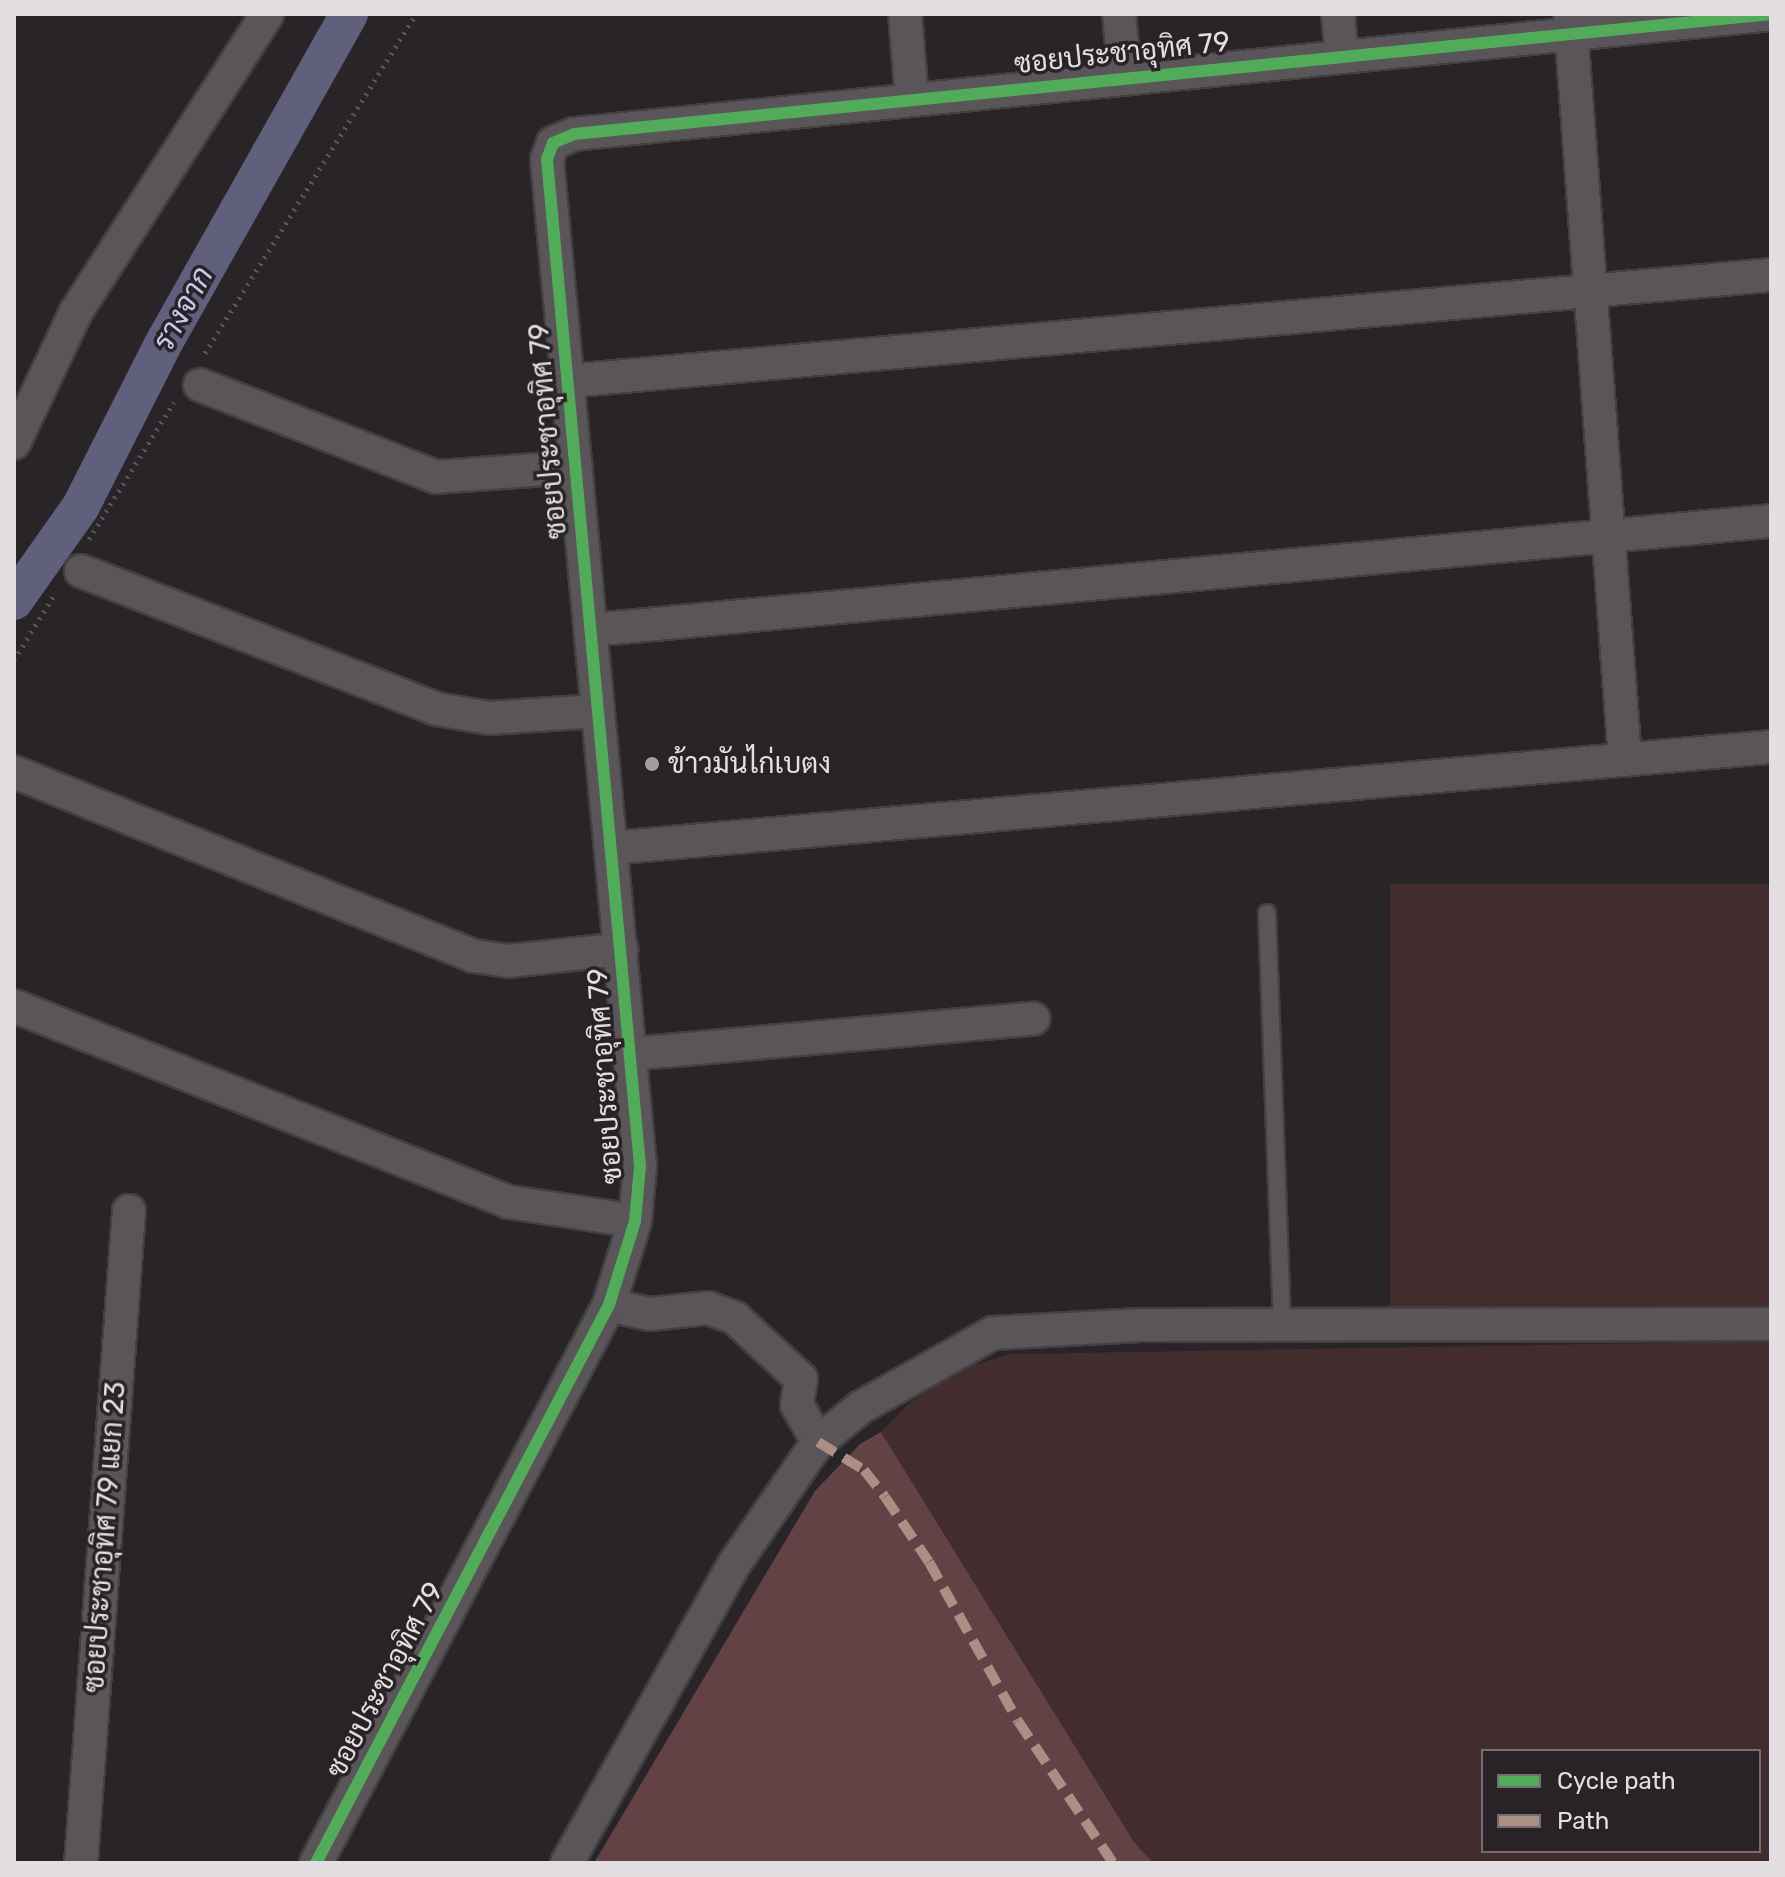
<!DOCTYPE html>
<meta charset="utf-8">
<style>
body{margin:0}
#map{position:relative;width:1785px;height:1877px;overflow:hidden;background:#282427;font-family:Rubik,Sarabun,sans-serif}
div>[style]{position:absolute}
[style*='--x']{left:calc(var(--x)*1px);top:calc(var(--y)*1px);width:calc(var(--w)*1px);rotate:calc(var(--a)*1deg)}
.green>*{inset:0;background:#422c2d;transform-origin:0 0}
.forest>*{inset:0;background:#624244}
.canal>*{height:38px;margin:-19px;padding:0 19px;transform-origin:19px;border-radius:19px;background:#605f7c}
.path>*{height:5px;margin-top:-2.5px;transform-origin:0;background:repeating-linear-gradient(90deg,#5c595b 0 2px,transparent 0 8px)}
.roads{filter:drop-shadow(2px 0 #424042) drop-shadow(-2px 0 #424042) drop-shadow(0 2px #424042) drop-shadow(0 -2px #424042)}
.lane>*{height:16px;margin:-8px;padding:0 8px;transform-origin:8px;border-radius:8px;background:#595558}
.street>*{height:32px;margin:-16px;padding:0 16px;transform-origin:16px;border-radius:16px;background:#595558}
.quiet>*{height:10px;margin-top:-5px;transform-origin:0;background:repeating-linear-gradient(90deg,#ac8f84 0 20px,transparent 0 30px)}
.cycleway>*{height:12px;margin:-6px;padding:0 6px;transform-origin:6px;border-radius:6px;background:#51ab58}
.dots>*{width:22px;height:22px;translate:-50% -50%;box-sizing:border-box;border:4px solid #292328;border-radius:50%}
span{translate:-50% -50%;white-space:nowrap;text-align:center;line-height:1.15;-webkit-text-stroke:7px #292328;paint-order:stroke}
.street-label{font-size:28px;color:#e2dee2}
.poi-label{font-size:28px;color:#e2dee2}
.left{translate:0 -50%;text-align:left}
.water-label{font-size:30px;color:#cac8f6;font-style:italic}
.frame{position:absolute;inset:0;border:16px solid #e2dee2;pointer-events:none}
.legend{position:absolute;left:1481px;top:1749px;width:280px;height:104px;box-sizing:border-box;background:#292328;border:2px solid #736e72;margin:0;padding:10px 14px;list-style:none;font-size:24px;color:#e2dee2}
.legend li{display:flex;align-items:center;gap:16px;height:40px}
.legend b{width:40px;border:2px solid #736e72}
</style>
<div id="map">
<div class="green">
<i style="left:1771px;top:884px;width:424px;height:381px;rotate:90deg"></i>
<i style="clip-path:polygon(evenodd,1771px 1341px,1771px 1863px,1153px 1863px,1134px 1842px,881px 1432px,909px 1403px,962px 1369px,1009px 1354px,1771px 1341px,1483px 1751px,1759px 1751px,1759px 1851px,1483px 1851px,1483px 1751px)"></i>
</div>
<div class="forest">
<i style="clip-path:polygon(881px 1432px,1134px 1842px,1153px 1863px,594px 1863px,815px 1491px,860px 1444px)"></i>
</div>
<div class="canal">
<i style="--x:14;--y:601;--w:116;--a:-54.8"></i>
<i style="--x:81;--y:506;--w:179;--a:-63.1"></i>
<i style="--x:162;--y:346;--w:381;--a:-60.6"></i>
</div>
<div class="path">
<i style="--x:205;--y:353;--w:399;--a:-58.1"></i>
<i style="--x:89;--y:539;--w:161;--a:-58.2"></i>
<i style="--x:14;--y:660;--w:80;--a:-58.3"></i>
</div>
<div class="roads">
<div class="lane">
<i style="--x:1267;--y:913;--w:412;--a:87.9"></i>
</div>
<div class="street">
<i style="--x:905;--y:14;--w:85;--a:85.3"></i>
<i style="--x:1119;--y:14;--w:63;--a:84.6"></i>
<i style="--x:1338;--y:14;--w:42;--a:84.6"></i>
<i style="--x:1570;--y:14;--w:748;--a:85.78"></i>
<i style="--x:568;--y:381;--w:1208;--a:-5.04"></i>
<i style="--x:200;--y:385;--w:253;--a:21.3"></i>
<i style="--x:436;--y:477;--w:140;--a:-4.1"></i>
<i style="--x:14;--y:443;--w:145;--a:-64.7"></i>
<i style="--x:76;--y:312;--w:354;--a:-57.3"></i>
<i style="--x:81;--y:571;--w:381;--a:21.2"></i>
<i style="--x:436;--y:709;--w:54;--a:9.6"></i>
<i style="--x:489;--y:718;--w:109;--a:-3.7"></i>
<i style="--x:591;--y:630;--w:1185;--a:-5.28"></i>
<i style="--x:14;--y:772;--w:495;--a:21.8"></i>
<i style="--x:474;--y:956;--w:35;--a:8"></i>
<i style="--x:509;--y:961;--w:113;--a:-6.1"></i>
<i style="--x:611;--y:848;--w:1164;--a:-4.98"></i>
<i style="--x:14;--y:1006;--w:532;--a:21.6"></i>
<i style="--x:509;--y:1202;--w:127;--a:8.6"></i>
<i style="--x:630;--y:1054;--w:405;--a:-5"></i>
<i style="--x:609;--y:1305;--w:42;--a:12.4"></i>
<i style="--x:650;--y:1314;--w:58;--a:-5.9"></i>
<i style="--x:708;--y:1308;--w:29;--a:20"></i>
<i style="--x:735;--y:1318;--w:90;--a:42.7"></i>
<i style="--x:801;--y:1379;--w:26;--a:99"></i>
<i style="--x:797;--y:1405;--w:43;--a:60.4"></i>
<i style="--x:81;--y:1863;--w:654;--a:-85.79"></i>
<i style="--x:316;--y:1863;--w:630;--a:-62.3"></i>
<i style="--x:609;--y:1305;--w:88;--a:-72.8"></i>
<i style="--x:635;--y:1221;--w:55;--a:-84.8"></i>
<i style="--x:640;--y:1166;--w:1011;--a:-95.28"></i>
<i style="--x:547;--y:159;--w:17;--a:-69"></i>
<i style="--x:553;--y:143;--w:23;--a:-23"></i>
<i style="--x:574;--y:134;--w:1203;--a:-5.72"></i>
<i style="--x:567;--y:1863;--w:344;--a:-60.8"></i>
<i style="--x:735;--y:1563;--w:147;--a:-55.6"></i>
<i style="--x:818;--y:1442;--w:55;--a:-39.1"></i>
<i style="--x:861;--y:1407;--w:151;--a:-29.3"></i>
<i style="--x:993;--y:1333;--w:148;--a:-3.1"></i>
<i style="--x:1141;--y:1325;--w:630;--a:-0.09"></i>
</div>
</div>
<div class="quiet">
<i style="--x:818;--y:1442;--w:54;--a:31.3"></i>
<i style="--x:864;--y:1470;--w:34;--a:52"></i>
<i style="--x:885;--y:1497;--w:78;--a:55.9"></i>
<i style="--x:929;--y:1562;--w:182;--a:60.8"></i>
<i style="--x:1018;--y:1721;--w:171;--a:56.2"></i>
</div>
<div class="cycleway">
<i style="--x:316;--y:1863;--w:630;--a:-62.3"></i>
<i style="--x:609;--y:1305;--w:88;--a:-72.8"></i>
<i style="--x:635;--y:1221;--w:55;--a:-84.8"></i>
<i style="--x:640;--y:1166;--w:1011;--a:-95.28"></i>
<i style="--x:547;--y:159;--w:17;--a:-69"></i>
<i style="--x:553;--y:143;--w:23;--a:-23"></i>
<i style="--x:574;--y:134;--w:1203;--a:-5.72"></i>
</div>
<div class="dots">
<i style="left:652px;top:764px;background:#a19da1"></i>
</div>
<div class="street-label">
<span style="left:1122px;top:53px;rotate:-6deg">ซอยประชาอุทิศ 79</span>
<span style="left:548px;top:431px;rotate:-95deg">ซอยประชาอุทิศ 79</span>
<span style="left:605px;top:1076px;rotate:-94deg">ซอยประชาอุทิศ 79</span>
<span style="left:105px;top:1537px;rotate:-86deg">ซอยประชาอุทิศ 79 แยก 23</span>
<span style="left:385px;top:1680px;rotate:-62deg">ซอยประชาอุทิศ 79</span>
</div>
<div class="poi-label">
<span class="left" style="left:668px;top:764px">ข้าวมันไก่เบตง</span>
</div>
<div class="water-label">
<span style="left:183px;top:309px;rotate:-61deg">รางจาก</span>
</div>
<div class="frame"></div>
<ul class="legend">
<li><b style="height:10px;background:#51ab58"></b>Cycle path</li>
<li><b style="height:10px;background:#ac8f84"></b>Path</li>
</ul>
</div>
